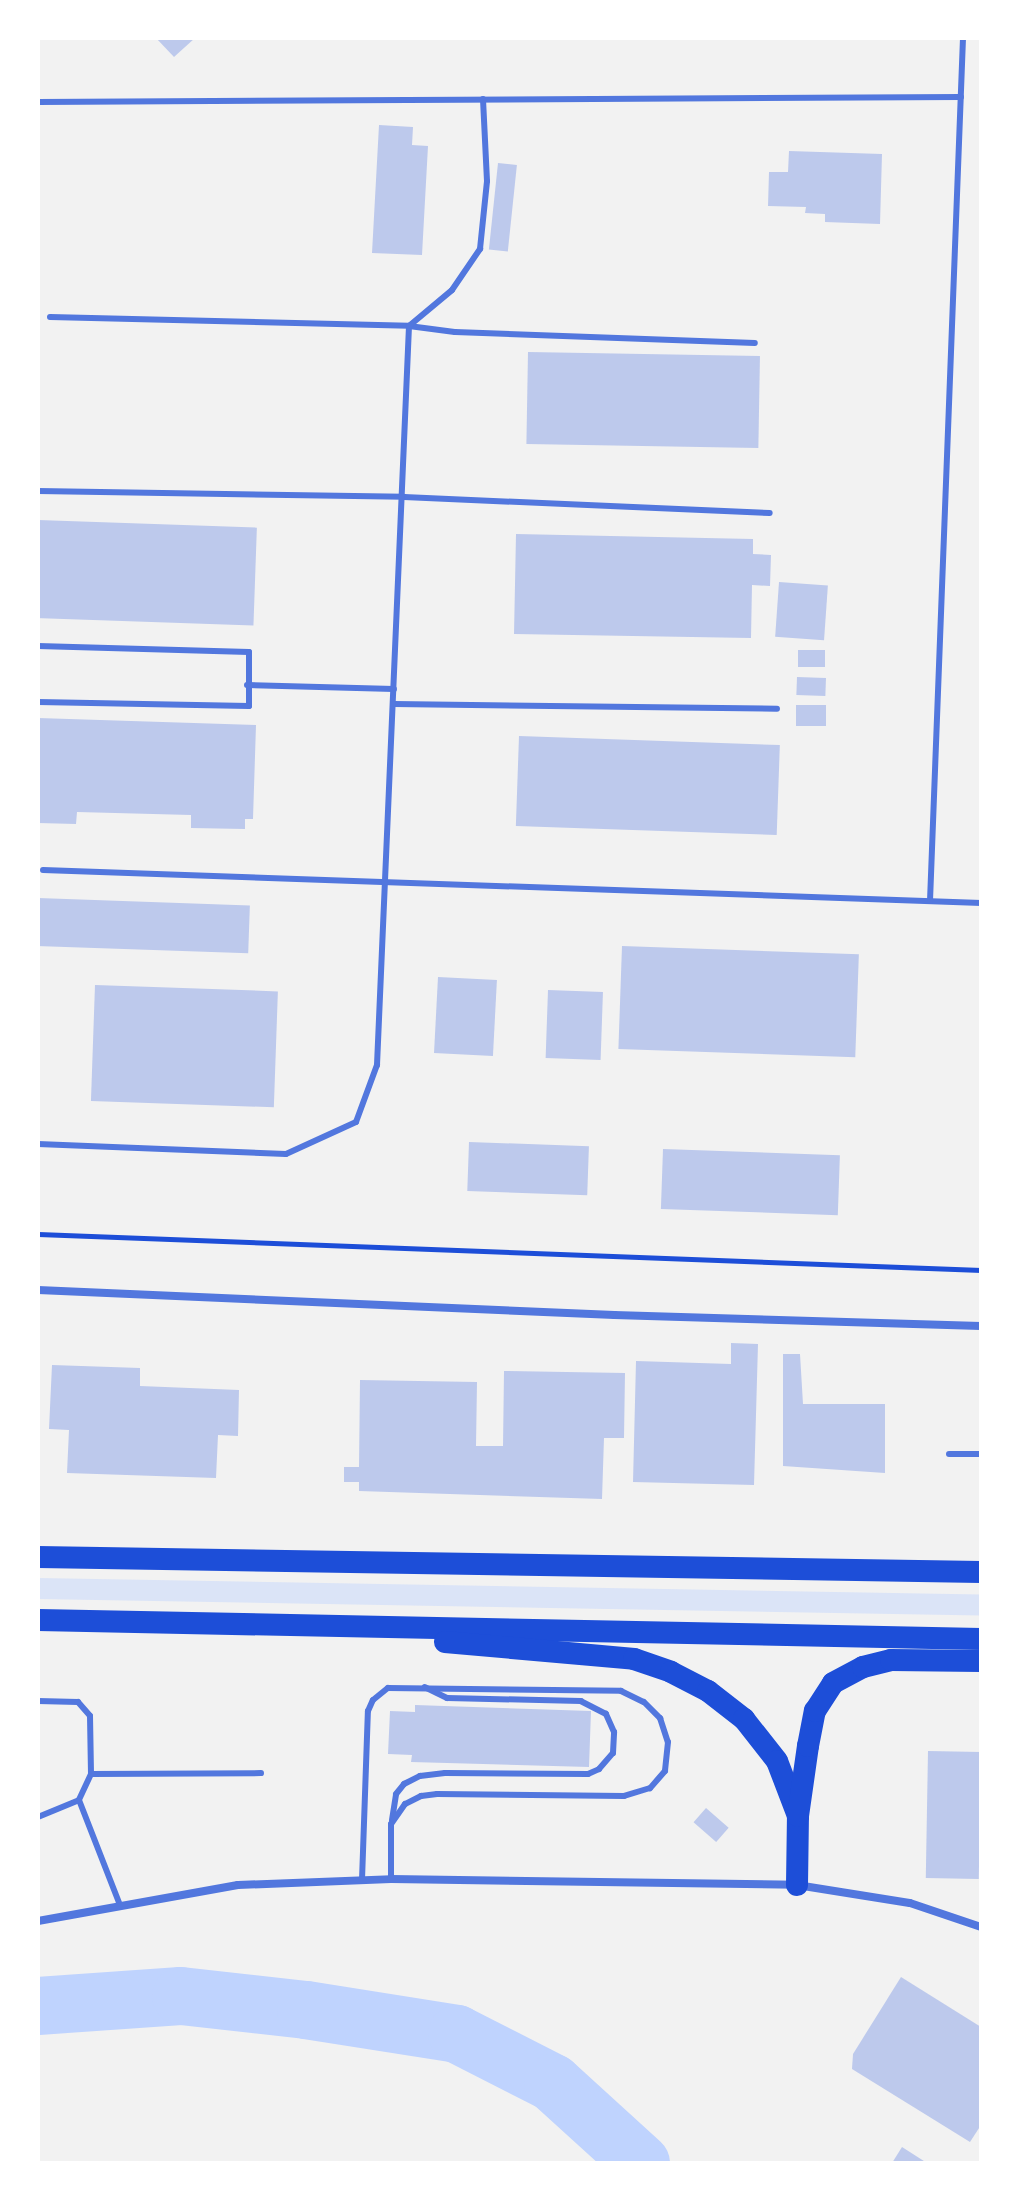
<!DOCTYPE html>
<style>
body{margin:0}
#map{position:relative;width:1019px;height:2201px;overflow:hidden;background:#f2f2f2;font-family:"Archivo Narrow",sans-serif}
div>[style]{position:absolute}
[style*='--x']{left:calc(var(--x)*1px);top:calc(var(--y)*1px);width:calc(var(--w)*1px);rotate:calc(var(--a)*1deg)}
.green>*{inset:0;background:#dbe4f7;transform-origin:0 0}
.river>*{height:58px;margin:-29px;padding:0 29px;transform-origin:29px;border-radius:29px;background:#bfd3fe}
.building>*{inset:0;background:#bdc9ec;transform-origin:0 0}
.path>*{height:5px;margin:-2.5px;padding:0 2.5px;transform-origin:2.5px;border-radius:2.5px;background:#1d4ed8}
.service>*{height:6px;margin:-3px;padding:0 3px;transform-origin:3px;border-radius:3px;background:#5277de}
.minor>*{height:8px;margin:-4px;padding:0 4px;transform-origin:4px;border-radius:4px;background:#5277de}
.trunk>*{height:22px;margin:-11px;padding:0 11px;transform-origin:11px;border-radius:11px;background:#1d4ed8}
span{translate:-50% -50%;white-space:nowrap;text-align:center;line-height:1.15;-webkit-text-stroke:6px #fff;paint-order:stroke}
.frame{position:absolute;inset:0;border:40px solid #fff;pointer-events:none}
</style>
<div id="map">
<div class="green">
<i style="left:38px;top:1578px;width:943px;height:21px;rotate:1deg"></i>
</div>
<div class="river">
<i style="--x:38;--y:2006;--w:143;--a:-4"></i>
<i style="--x:181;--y:1996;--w:126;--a:6.4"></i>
<i style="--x:306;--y:2010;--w:153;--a:9"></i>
<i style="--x:457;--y:2034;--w:108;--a:27"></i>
<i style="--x:553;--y:2083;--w:119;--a:42.3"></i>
</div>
<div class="building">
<i style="clip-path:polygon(156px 38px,195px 38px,174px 57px)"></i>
<i style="clip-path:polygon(379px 125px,413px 127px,412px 145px,428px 146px,422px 255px,372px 253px)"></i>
<i style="clip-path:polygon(789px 151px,882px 154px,880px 224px,825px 222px,825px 214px,805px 213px,806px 207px,768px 206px,769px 172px,788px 172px)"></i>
<i style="left:498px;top:163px;width:19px;height:87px;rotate:6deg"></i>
<i style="left:528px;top:352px;width:232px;height:92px;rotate:1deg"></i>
<i style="left:38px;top:520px;width:219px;height:98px;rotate:2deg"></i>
<i style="clip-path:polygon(516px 534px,753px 539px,753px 554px,771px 555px,770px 586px,752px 585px,751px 638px,514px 634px)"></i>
<i style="left:779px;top:582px;width:49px;height:55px;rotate:4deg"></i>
<i style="left:798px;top:650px;width:27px;height:17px"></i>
<i style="left:797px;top:677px;width:29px;height:18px;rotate:2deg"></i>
<i style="left:796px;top:705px;width:30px;height:21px"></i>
<i style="clip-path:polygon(38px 718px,256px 725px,253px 819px,245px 819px,245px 829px,191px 828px,191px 815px,77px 812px,76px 824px,38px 823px)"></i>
<i style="left:519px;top:736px;width:261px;height:90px;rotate:2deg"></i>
<i style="left:38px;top:898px;width:212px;height:48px;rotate:2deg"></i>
<i style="left:622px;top:946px;width:237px;height:103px;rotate:2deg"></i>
<i style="left:438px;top:977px;width:59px;height:76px;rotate:3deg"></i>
<i style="left:95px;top:985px;width:183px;height:116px;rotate:2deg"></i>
<i style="left:548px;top:990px;width:55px;height:68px;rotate:2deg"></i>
<i style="left:469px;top:1142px;width:120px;height:49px;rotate:2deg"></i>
<i style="left:663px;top:1149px;width:177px;height:60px;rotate:2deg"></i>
<i style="clip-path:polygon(731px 1343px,758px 1344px,754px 1485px,633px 1482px,636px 1361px,731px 1364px)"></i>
<i style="clip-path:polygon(783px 1354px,800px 1354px,803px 1404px,885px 1404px,885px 1473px,783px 1466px)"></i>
<i style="clip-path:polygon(52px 1365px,140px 1368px,140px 1386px,239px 1390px,238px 1436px,218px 1435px,216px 1478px,67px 1473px,69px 1430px,49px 1429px)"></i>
<i style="clip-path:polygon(504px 1371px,625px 1373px,624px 1438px,604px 1438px,602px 1499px,359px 1491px,359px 1482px,344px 1482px,344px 1467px,359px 1467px,360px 1380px,477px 1382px,476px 1446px,503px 1446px)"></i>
<i style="clip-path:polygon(415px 1705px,591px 1711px,589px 1767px,411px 1762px,412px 1755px,388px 1754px,390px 1711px,415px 1712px)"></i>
<i style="left:928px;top:1751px;width:53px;height:127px;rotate:1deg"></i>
<i style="left:706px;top:1808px;width:30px;height:19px;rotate:41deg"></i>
<i style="clip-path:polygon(901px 1977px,981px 2027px,981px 2125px,970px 2142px,852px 2069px,853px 2054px)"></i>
<i style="clip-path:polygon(902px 2147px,927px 2163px,892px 2163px)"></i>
</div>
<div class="path">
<i style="--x:38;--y:1234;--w:944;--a:2.19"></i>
</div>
<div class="service">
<i style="--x:38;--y:102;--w:923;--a:-0.31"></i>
<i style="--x:50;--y:317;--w:359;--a:1.4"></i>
<i style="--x:409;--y:326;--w:46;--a:7.4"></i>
<i style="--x:455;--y:332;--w:300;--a:2.1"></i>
<i style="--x:38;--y:491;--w:366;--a:0.9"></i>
<i style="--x:404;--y:497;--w:366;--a:2.5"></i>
<i style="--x:38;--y:646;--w:211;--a:1.6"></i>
<i style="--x:249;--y:652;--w:54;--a:90"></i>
<i style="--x:249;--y:706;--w:211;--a:-178.9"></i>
<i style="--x:247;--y:685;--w:147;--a:1.6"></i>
<i style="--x:394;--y:704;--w:383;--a:0.7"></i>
<i style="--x:43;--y:870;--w:939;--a:2.01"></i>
<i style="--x:930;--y:901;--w:864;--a:-87.81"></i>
<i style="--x:38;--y:1144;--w:248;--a:2.3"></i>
<i style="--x:286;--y:1154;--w:77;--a:-24.6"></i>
<i style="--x:356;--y:1122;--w:61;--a:-69.8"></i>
<i style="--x:377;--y:1065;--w:740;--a:-87.52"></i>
<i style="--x:409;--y:326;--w:56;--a:-39.9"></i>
<i style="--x:452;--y:290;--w:50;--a:-55.7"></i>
<i style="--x:480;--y:249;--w:68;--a:-84.1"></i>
<i style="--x:487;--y:181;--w:82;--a:-92.8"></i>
<i style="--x:949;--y:1454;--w:32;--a:0"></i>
<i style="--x:38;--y:1701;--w:40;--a:1.4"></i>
<i style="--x:78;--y:1702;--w:18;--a:49"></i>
<i style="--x:90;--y:1716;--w:58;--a:89"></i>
<i style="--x:91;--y:1774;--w:29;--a:115"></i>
<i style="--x:79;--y:1800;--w:113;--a:68.7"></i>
<i style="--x:91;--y:1774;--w:170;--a:-0.3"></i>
<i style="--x:38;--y:1817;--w:44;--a:-22.5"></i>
<i style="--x:392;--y:1820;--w:26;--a:-81"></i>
<i style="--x:396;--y:1794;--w:13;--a:-51"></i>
<i style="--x:404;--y:1784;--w:18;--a:-27"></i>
<i style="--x:420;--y:1776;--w:25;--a:-7"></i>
<i style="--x:445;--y:1773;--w:143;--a:0.4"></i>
<i style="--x:588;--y:1774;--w:12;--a:-24"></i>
<i style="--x:599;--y:1769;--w:21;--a:-49"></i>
<i style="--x:613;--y:1753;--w:21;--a:-87"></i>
<i style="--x:614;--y:1732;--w:20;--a:-114"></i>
<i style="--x:606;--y:1714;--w:28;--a:-153"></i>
<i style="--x:581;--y:1701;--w:134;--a:-178.7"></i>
<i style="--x:447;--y:1698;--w:25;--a:-154"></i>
<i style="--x:362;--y:1880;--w:169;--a:-88"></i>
<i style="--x:368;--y:1711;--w:12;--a:-66"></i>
<i style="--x:373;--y:1700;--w:19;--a:-39"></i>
<i style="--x:388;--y:1688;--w:233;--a:0.7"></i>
<i style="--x:621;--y:1691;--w:25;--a:26"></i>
<i style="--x:644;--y:1702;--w:23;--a:45"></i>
<i style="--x:660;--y:1718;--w:25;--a:72"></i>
<i style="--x:668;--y:1742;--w:29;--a:96"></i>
<i style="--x:665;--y:1771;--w:23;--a:131"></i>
<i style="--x:650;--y:1788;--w:27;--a:163"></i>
<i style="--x:624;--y:1796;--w:187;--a:-179.4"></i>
<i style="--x:437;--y:1794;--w:16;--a:173"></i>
<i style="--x:421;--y:1796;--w:18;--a:153"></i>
<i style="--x:405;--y:1804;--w:24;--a:125"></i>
<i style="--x:391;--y:1824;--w:55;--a:90"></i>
</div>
<div class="minor">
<i style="--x:38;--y:1290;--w:577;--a:2.49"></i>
<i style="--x:614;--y:1315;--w:367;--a:1.7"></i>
<i style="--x:38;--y:1921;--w:203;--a:-10.2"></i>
<i style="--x:238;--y:1885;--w:153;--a:-2.2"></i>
<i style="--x:391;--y:1879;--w:406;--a:0.8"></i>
<i style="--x:797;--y:1885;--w:114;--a:9.1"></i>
<i style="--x:910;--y:1903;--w:75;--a:18.7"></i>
</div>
<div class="trunk">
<i style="--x:38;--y:1557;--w:943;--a:0.91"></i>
<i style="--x:38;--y:1620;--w:943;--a:1.15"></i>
<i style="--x:445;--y:1642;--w:190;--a:5.1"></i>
<i style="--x:634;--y:1659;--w:39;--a:19"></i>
<i style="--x:671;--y:1672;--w:42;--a:27.2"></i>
<i style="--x:708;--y:1691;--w:46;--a:37.9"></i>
<i style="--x:744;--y:1719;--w:53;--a:51.8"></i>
<i style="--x:777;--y:1761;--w:59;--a:69.1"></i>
<i style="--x:797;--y:1885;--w:69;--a:-89.2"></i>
<i style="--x:798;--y:1816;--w:71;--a:-81.9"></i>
<i style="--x:808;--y:1746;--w:36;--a:-79"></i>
<i style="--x:815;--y:1711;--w:33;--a:-57"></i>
<i style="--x:833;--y:1683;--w:34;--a:-28"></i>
<i style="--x:863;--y:1667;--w:29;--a:-14"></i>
<i style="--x:891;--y:1660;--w:90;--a:0.6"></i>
</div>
<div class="frame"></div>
</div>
